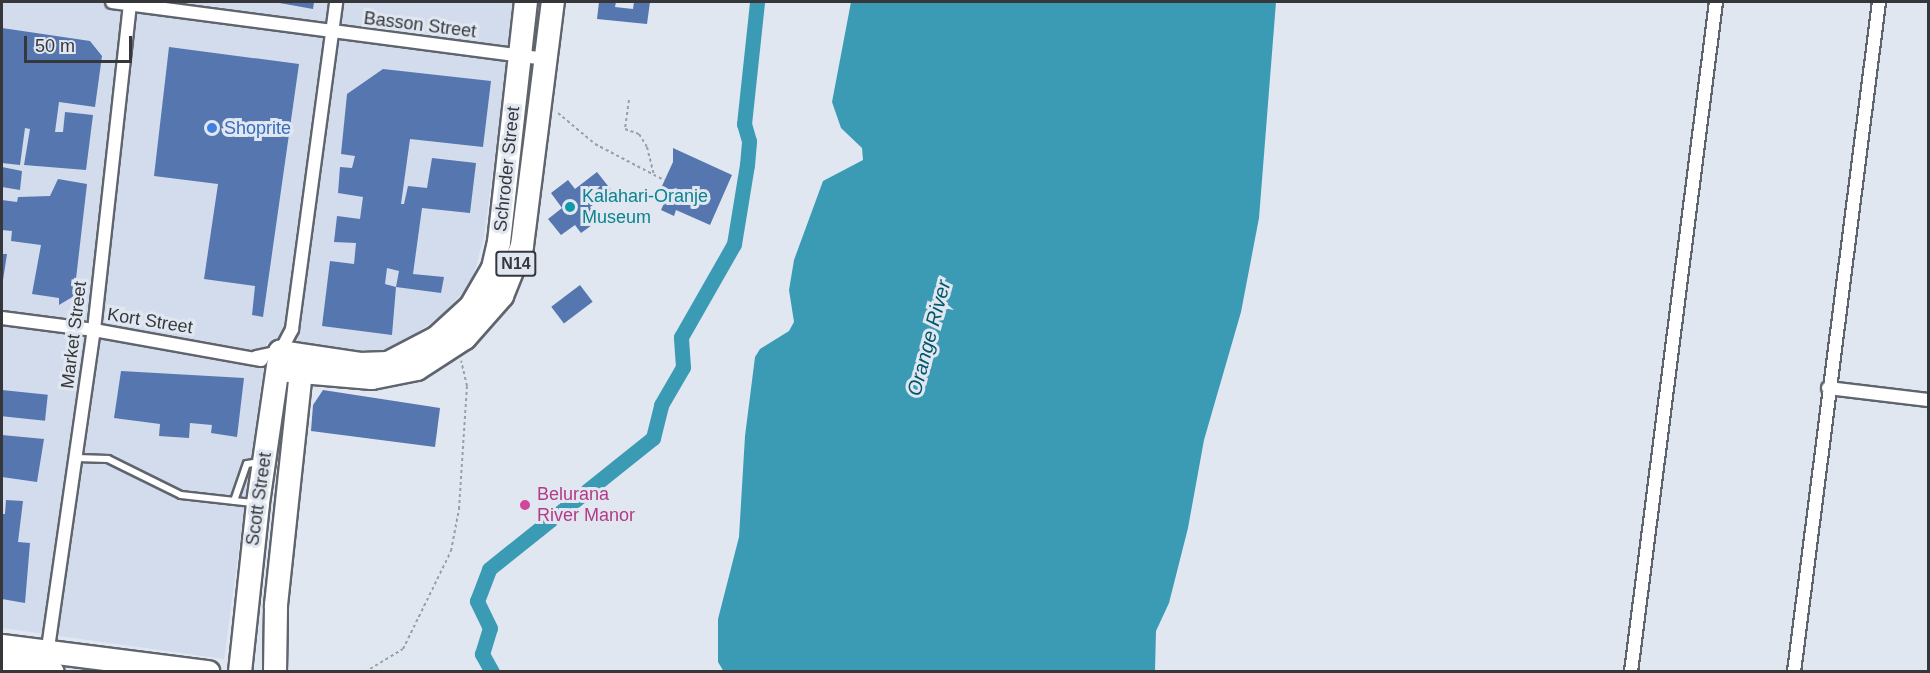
<!DOCTYPE html>
<style>
body{margin:0}
#map{position:relative;width:1930px;height:673px;overflow:hidden;background:#e0e7f1;font-family:Arial,sans-serif}
div>[style]{position:absolute}
[style*='--x']{left:calc(var(--x)*1px);top:calc(var(--y)*1px);width:calc(var(--w)*1px);rotate:calc(var(--a)*1deg)}
.built>*{inset:0;background:#d2dced}
.water>*{inset:0;background:#3b9bb5}
.canal>*{height:15px;margin:-7.5px;padding:0 7.5px;transform-origin:7.5px;border-radius:7.5px;background:#3b9bb5}
.building>*{inset:0;background:#5576ae;transform-origin:0 0}
.path>*{height:2px;margin-top:-1px;transform-origin:0;background:repeating-linear-gradient(90deg,#9a9fa7 0 3px,transparent 0 6px)}
.roads{filter:drop-shadow(2px 0 #5f646d) drop-shadow(-2px 0 #5f646d) drop-shadow(0 2px #5f646d) drop-shadow(0 -2px #5f646d)}
.lane>*{height:6px;margin:-3px;padding:0 3px;transform-origin:3px;border-radius:3px;background:#fff}
.street>*{height:12px;margin:-6px;padding:0 6px;transform-origin:6px;border-radius:6px;background:#fff}
.highway>*{height:22px;margin:-11px;padding:0 11px;transform-origin:11px;border-radius:11px;background:#fff}
.dots>*{width:16px;height:16px;translate:-50% -50%;box-sizing:border-box;border:3px solid #e0e7f1;border-radius:50%}
span{translate:-50% -50%;white-space:nowrap;text-align:center;line-height:1.15;-webkit-text-stroke:6px #e0e7f1;paint-order:stroke}
.shield-label span{padding:2px 4px;background:#e0e7f1;border:2px solid;border-radius:4px;-webkit-text-stroke-width:0}
.shield-label{font-size:16px;color:#35373b;font-weight:700}
.street-label{font-size:18px;color:#35373b}
.shop-label{font-size:18px;color:#366cbe}
.left{translate:0 -50%;text-align:left}
.culture-label{font-size:18px;color:#0d838f}
.hotel-label{font-size:18px;color:#b23c85}
.water-label{font-size:20px;color:#015669;font-style:italic}
.frame{position:absolute;inset:0;border:3px solid #35373b;pointer-events:none}
.scale{position:absolute;left:24px;top:36px;width:108px;height:27px;box-sizing:border-box;border:3px solid #35373b;border-top:0;padding-left:8px;font-size:18px;line-height:21px;white-space:nowrap;color:#35373b;-webkit-text-stroke:4px #e0e7f1;paint-order:stroke}
</style>
<div id="map">
<div class="built">
<i style="clip-path:polygon(2px 2px,515px 2px,484px 236px,472px 282px,442px 315px,393px 349px,372px 353px,267px 342px,224px 659px,2px 628px)"></i>
</div>
<div class="water">
<i style="clip-path:polygon(851px 2px,1276px 2px,1259px 218px,1241px 312px,1204px 440px,1188px 528px,1169px 603px,1156px 631px,1155px 671px,724px 672px,718px 662px,718px 619px,739px 537px,745px 436px,755px 357px,760px 349px,789px 331px,794px 322px,789px 290px,794px 260px,823px 181px,863px 160px,862px 148px,841px 128px,832px 102px)"></i>
</div>
<div class="canal">
<i style="--x:492;--y:672;--w:21;--a:-119"></i>
<i style="--x:482;--y:654;--w:27;--a:-73"></i>
<i style="--x:490;--y:628;--w:30;--a:-116"></i>
<i style="--x:477;--y:601;--w:34;--a:-69"></i>
<i style="--x:489;--y:569;--w:210;--a:-38.6"></i>
<i style="--x:653;--y:438;--w:34;--a:-76"></i>
<i style="--x:661;--y:405;--w:44;--a:-59.9"></i>
<i style="--x:683;--y:367;--w:30;--a:-94"></i>
<i style="--x:681;--y:337;--w:107;--a:-60.3"></i>
<i style="--x:734;--y:244;--w:80;--a:-80.7"></i>
<i style="--x:747;--y:165;--w:24;--a:-85"></i>
<i style="--x:749;--y:141;--w:18;--a:-106"></i>
<i style="--x:744;--y:124;--w:123;--a:-83.9"></i>
</div>
<div class="building">
<i style="clip-path:polygon(274px 2px,314px 2px,313px 9px)"></i>
<i style="clip-path:polygon(599px 2px,616px 2px,615px 7px,633px 9px,634px 2px,650px 2px,647px 24px,597px 19px)"></i>
<i style="clip-path:polygon(2px 28px,90px 41px,102px 56px,95px 107px,59px 102px,55px 132px,63px 132px,65px 112px,93px 115px,86px 170px,24px 165px,30px 129px,25px 128px,20px 165px,2px 163px)"></i>
<i style="clip-path:polygon(169px 47px,299px 64px,263px 317px,252px 315px,255px 286px,204px 279px,218px 184px,154px 176px)"></i>
<i style="clip-path:polygon(383px 69px,491px 81px,483px 147px,410px 139px,401px 204px,404px 204px,408px 186px,427px 188px,432px 158px,476px 163px,470px 213px,422px 208px,413px 274px,444px 277px,441px 293px,396px 287px,399px 271px,387px 268px,385px 284px,396px 287px,392px 335px,322px 326px,330px 261px,354px 264px,356px 243px,334px 242px,337px 216px,360px 219px,363px 197px,338px 193px,340px 167px,352px 168px,355px 156px,341px 154px,347px 94px)"></i>
<i style="clip-path:polygon(673px 148px,732px 175px,710px 225px,676px 210px,674px 216px,661px 210px,670px 190px,662px 186px,673px 162px)"></i>
<i style="clip-path:polygon(2px 167px,22px 171px,20px 190px,2px 187px)"></i>
<i style="clip-path:polygon(597px 172px,612px 191px,590px 207px,599px 220px,581px 233px,575px 225px,561px 235px,548px 219px,562px 208px,551px 193px,568px 180px,575px 189px)"></i>
<i style="clip-path:polygon(58px 179px,87px 184px,74px 296px,59px 305px,59px 298px,32px 294px,41px 245px,11px 241px,12px 231px,2px 230px,2px 200px,17px 202px,18px 197px,50px 196px)"></i>
<i style="clip-path:polygon(2px 254px,7px 254px,3px 280px,2px 279px)"></i>
<i style="left:580px;top:285px;width:21px;height:36px;rotate:53deg"></i>
<i style="clip-path:polygon(121px 371px,244px 378px,237px 437px,211px 433px,212px 425px,190px 423px,189px 438px,159px 436px,160px 424px,114px 418px)"></i>
<i style="left:2px;top:390px;width:46px;height:26px;rotate:6deg"></i>
<i style="clip-path:polygon(323px 390px,440px 408px,435px 447px,311px 431px,313px 405px)"></i>
<i style="clip-path:polygon(2px 435px,44px 439px,37px 482px,2px 477px)"></i>
<i style="clip-path:polygon(6px 500px,23px 501px,18px 542px,30px 543px,25px 603px,2px 599px,2px 514px,5px 514px)"></i>
</div>
<div class="path">
<i style="--x:629;--y:100;--w:29;--a:98"></i>
<i style="--x:625;--y:129;--w:15;--a:20"></i>
<i style="--x:639;--y:134;--w:15;--a:58"></i>
<i style="--x:647;--y:147;--w:29;--a:76"></i>
<i style="--x:558;--y:113;--w:48;--a:40"></i>
<i style="--x:595;--y:144;--w:78;--a:27.6"></i>
<i style="--x:365;--y:672;--w:44;--a:-31.2"></i>
<i style="--x:403;--y:649;--w:109;--a:-63.9"></i>
<i style="--x:451;--y:551;--w:43;--a:-79.2"></i>
<i style="--x:459;--y:509;--w:123;--a:-86.3"></i>
<i style="--x:467;--y:386;--w:26;--a:-103"></i>
</div>
<div class="roads">
<div class="lane">
<i style="--x:77;--y:458;--w:31;--a:2"></i>
<i style="--x:108;--y:459;--w:81;--a:26.3"></i>
<i style="--x:181;--y:495;--w:72;--a:6.3"></i>
<i style="--x:234;--y:501;--w:39;--a:-71"></i>
<i style="--x:247;--y:464;--w:13;--a:-9"></i>
</div>
<div class="street">
<i style="--x:112;--y:2;--w:437;--a:7.5"></i>
<i style="--x:2;--y:318;--w:93;--a:7.4"></i>
<i style="--x:94;--y:330;--w:170;--a:10.2"></i>
<i style="--x:256;--y:357;--w:25;--a:-12"></i>
<i style="--x:280;--y:352;--w:26;--a:-62"></i>
<i style="--x:292;--y:329;--w:330;--a:-82.3"></i>
<i style="--x:1828;--y:388;--w:101;--a:6.8"></i>
<i style="--x:47;--y:655;--w:328;--a:-81.8"></i>
<i style="--x:94;--y:330;--w:328;--a:-83.7"></i>
<i style="--x:1631;--y:672;--w:675;--a:-82.77"></i>
<i style="--x:1794;--y:672;--w:675;--a:-82.77"></i>
</div>
<div class="highway">
<i style="--x:278;--y:370;--w:94;--a:4.9"></i>
<i style="--x:372;--y:378;--w:46;--a:-11.3"></i>
<i style="--x:417;--y:369;--w:57;--a:-32.9"></i>
<i style="--x:465;--y:338;--w:56;--a:-48.6"></i>
<i style="--x:502;--y:296;--w:54;--a:-68.2"></i>
<i style="--x:522;--y:246;--w:246;--a:-82.8"></i>
<i style="--x:2;--y:646;--w:208;--a:7.2"></i>
<i style="--x:2;--y:665;--w:51;--a:7.8"></i>
<i style="--x:240;--y:672;--w:170;--a:-83.9"></i>
<i style="--x:258;--y:503;--w:153;--a:-81.7"></i>
<i style="--x:280;--y:352;--w:81;--a:8.5"></i>
<i style="--x:360;--y:364;--w:28;--a:-2"></i>
<i style="--x:388;--y:363;--w:54;--a:-27.5"></i>
<i style="--x:436;--y:338;--w:47;--a:-42.4"></i>
<i style="--x:471;--y:306;--w:44;--a:-59.9"></i>
<i style="--x:493;--y:268;--w:27;--a:-77"></i>
<i style="--x:499;--y:242;--w:242;--a:-83.6"></i>
<i style="--x:275;--y:672;--w:67;--a:-89.1"></i>
<i style="--x:276;--y:605;--w:246;--a:-83.9"></i>
</div>
</div>
<div class="dots">
<i style="left:212px;top:128px;background:#3f7fe0"></i>
<i style="left:570px;top:207px;background:#0f9aa8"></i>
<i style="left:525px;top:505px;background:#d1479c"></i>
</div>
<div class="shield-label">
<span style="left:516px;top:264px">N14</span>
</div>
<div class="street-label">
<span style="left:420px;top:25px;rotate:7deg">Basson Street</span>
<span style="left:507px;top:169px;rotate:-84deg">Schroder Street</span>
<span style="left:150px;top:321px;rotate:9deg">Kort Street</span>
<span style="left:74px;top:335px;rotate:-83deg">Market Street</span>
<span style="left:259px;top:499px;rotate:-82deg">Scott Street</span>
</div>
<div class="shop-label">
<span class="left" style="left:224px;top:128px">Shoprite</span>
</div>
<div class="culture-label">
<span class="left" style="left:582px;top:207px">Kalahari-Oranje<br>Museum</span>
</div>
<div class="hotel-label">
<span class="left" style="left:537px;top:505px">Belurana<br>River Manor</span>
</div>
<div class="water-label">
<span style="left:929px;top:338px;rotate:-75deg">Orange River</span>
</div>
<div class="frame"></div>
<div class="scale">50 m</div>
</div>
